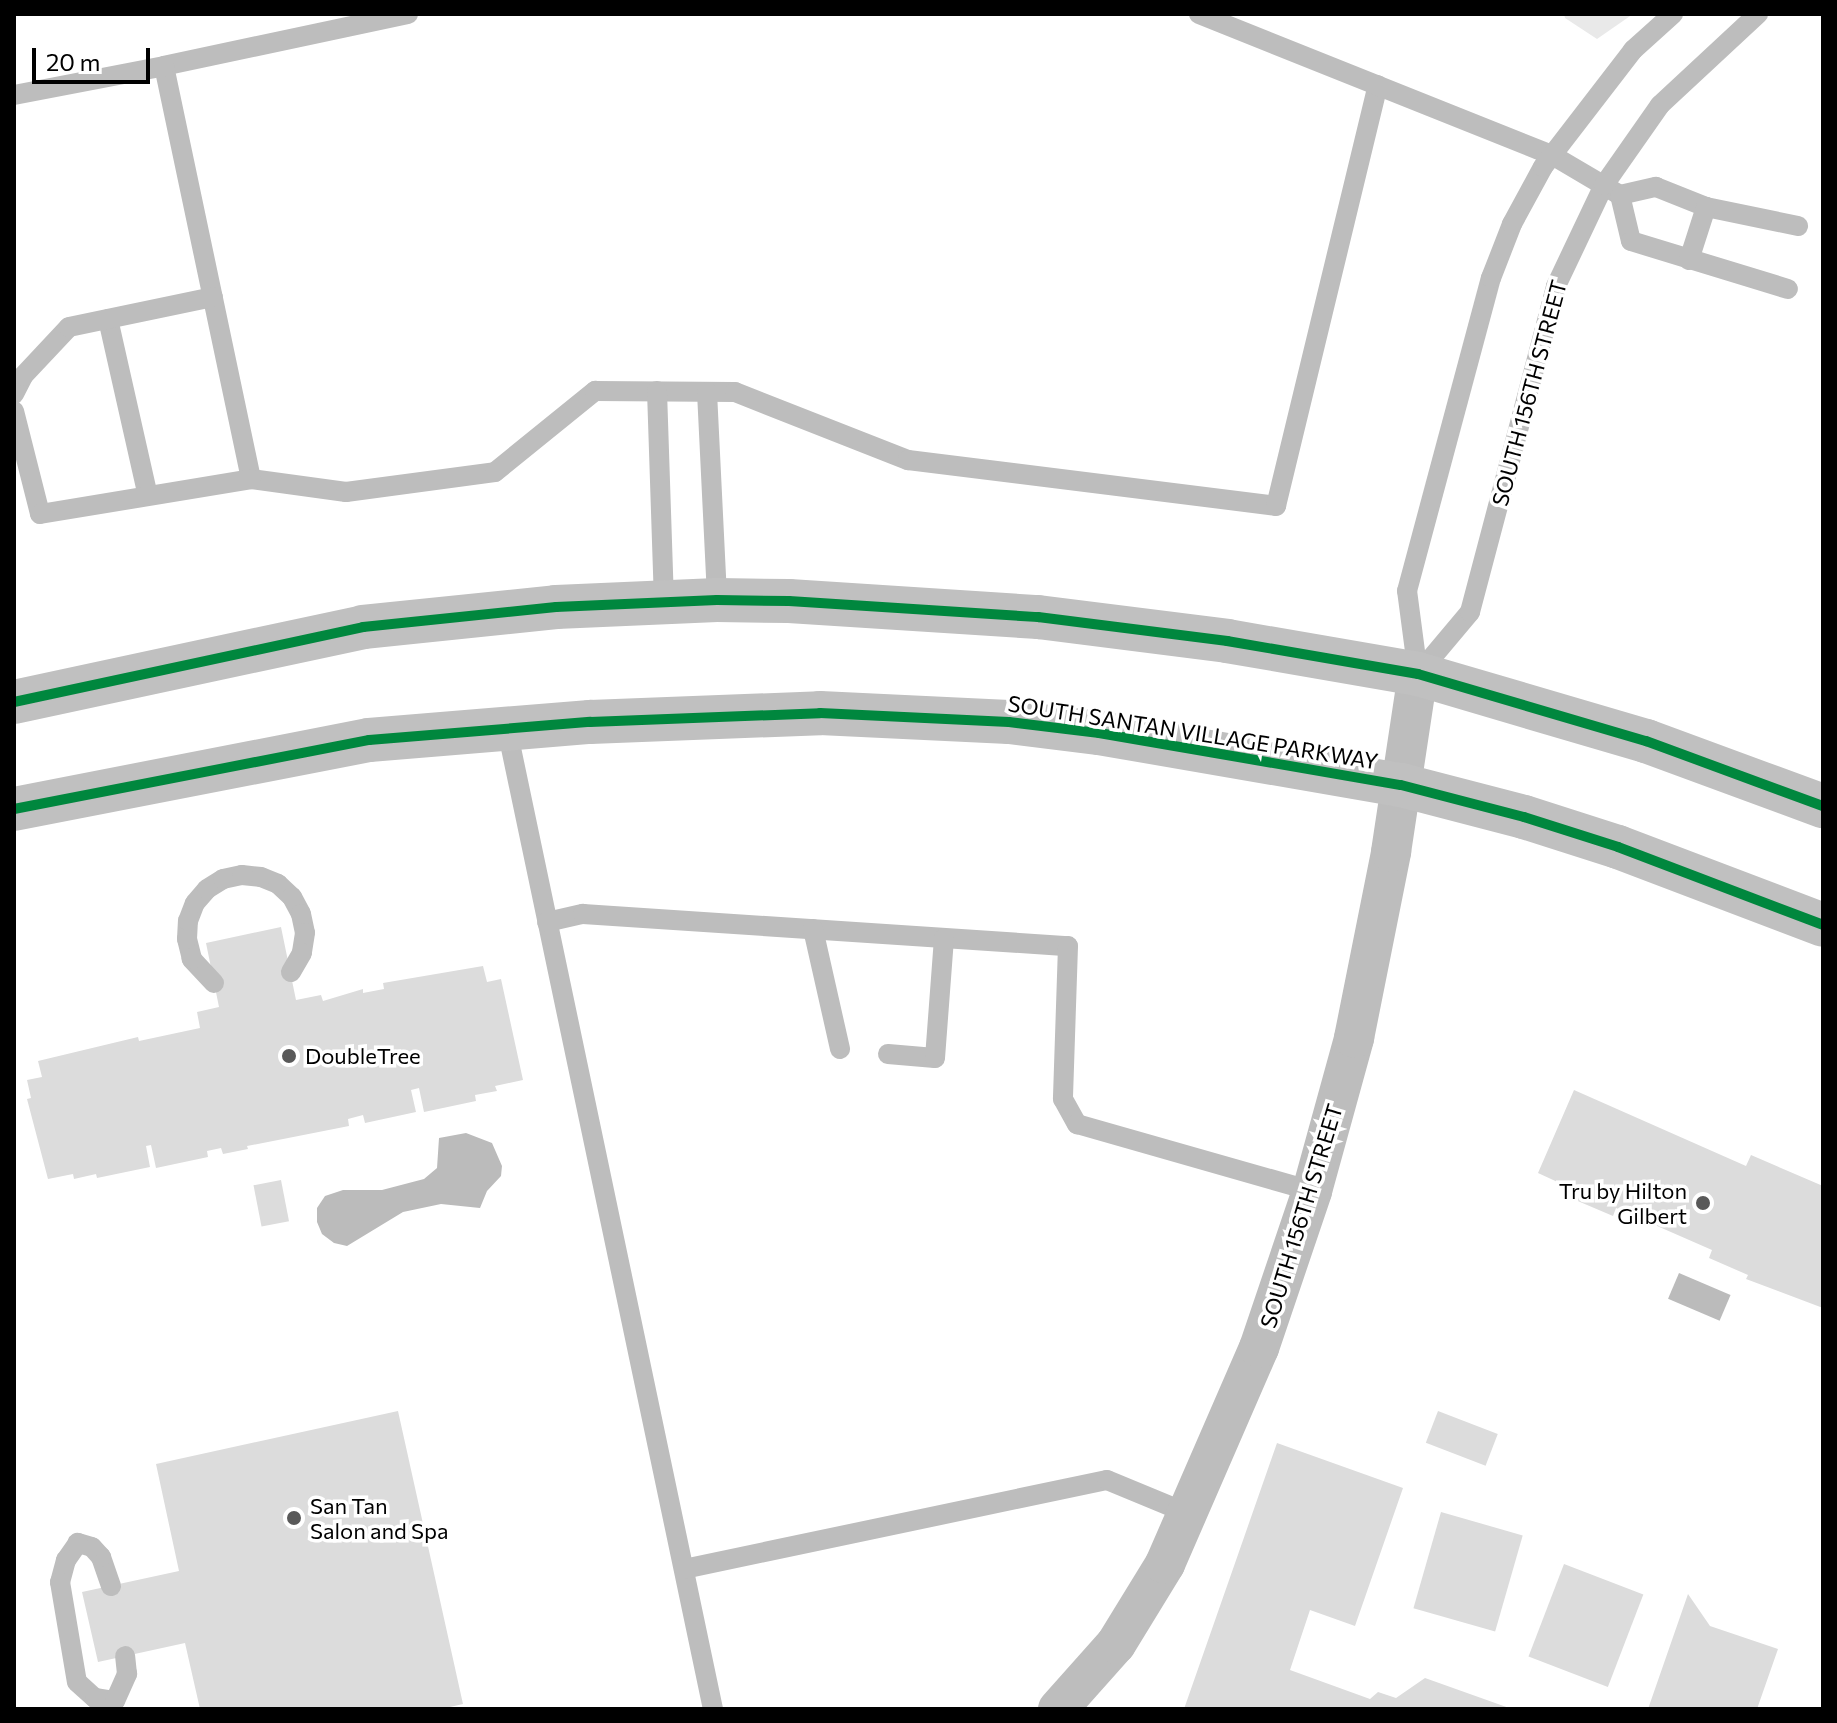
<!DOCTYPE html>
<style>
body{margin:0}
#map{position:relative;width:1837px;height:1723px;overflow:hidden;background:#fff;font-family:Commissioner,sans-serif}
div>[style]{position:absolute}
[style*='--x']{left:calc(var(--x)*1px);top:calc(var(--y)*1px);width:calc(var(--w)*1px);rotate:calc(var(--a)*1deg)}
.green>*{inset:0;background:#e9e9e9}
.water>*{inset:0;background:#bbb;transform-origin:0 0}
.building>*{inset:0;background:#dcdcdc;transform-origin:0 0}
.lane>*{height:20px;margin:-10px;padding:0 10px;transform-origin:10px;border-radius:10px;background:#bdbdbd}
.street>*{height:40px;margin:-20px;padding:0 20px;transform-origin:20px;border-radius:20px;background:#bdbdbd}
.secondary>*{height:44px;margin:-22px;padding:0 22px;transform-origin:22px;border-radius:22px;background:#c0c0c0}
.cycleway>*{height:10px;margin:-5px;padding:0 5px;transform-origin:5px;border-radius:5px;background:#00873e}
.dots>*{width:22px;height:22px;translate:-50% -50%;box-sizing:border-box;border:4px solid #fff;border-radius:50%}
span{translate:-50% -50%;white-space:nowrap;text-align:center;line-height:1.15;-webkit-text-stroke:7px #fff;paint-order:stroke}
.street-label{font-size:22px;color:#000}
.poi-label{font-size:22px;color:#000}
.left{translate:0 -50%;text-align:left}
.right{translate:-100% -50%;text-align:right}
.frame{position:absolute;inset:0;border:16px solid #000;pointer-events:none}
.scale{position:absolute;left:32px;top:48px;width:118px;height:36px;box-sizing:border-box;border:4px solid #000;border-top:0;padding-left:10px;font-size:24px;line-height:28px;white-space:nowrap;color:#000;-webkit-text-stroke:6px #fff;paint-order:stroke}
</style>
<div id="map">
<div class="green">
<i style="clip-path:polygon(1564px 14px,1633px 14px,1597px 39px,1565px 18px)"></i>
</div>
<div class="water">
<i style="clip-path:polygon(466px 1133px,492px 1143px,502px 1166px,501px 1176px,487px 1191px,480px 1208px,441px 1204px,403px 1212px,347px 1246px,334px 1243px,322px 1234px,317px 1222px,317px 1208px,325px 1196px,343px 1190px,382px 1190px,424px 1179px,437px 1168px,439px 1138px)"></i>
<i style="left:1679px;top:1273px;width:56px;height:28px;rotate:23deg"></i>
</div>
<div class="building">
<i style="clip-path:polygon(281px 927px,296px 1000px,321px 995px,323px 1001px,363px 989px,363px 993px,384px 989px,383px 983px,483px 966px,487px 982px,501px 979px,523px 1080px,495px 1086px,497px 1091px,475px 1095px,476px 1101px,424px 1112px,419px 1088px,411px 1090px,416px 1112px,365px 1123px,363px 1115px,348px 1119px,349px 1126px,247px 1146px,248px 1149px,223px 1154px,221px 1148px,207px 1151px,208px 1157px,156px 1168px,151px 1145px,146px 1146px,150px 1167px,97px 1178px,96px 1174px,74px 1179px,73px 1174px,48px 1179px,27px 1099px,31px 1098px,27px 1080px,42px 1077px,38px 1061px,138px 1037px,139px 1041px,200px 1028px,197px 1012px,219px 1007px,206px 943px)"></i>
<i style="clip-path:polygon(1574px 1090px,1746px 1166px,1751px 1155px,1823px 1186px,1823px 1308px,1746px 1279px,1748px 1275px,1709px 1258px,1712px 1250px,1616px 1208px,1613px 1216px,1573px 1199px,1577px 1191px,1538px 1173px)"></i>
<i style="left:281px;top:1180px;width:42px;height:28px;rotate:79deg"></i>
<i style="clip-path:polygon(398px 1411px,463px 1704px,441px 1709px,200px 1709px,185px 1643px,98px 1662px,82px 1592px,179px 1571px,156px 1464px)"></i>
<i style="left:1438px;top:1411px;width:64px;height:34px;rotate:21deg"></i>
<i style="clip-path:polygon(1277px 1443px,1403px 1488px,1355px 1626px,1310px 1610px,1290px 1670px,1370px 1699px,1378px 1692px,1396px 1698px,1425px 1678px,1512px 1709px,1184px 1709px)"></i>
<i style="left:1441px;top:1512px;width:85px;height:100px;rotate:16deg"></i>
<i style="left:1564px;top:1564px;width:85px;height:99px;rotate:21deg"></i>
<i style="clip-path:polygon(1688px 1594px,1710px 1626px,1778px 1649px,1757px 1709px,1648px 1709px)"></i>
</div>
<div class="lane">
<i style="--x:408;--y:14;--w:249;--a:168"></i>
<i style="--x:164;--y:66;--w:422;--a:78.1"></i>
<i style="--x:251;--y:479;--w:96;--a:7.8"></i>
<i style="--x:346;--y:492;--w:150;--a:-7.6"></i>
<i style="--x:495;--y:472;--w:129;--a:-39"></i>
<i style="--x:595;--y:391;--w:140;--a:0.4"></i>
<i style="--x:735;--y:392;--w:186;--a:21.5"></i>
<i style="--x:908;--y:460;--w:371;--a:7.1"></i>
<i style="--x:1276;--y:506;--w:433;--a:-76.4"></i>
<i style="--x:1199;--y:14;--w:380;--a:21.8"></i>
<i style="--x:1552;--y:155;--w:79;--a:30.5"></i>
<i style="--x:1620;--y:195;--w:47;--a:76.6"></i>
<i style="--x:1631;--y:241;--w:164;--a:17"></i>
<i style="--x:14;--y:95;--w:153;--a:-10.9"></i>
<i style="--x:1620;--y:195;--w:37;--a:-13"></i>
<i style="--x:1656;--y:187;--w:54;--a:21.8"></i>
<i style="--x:1706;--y:207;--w:94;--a:11.7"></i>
<i style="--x:1689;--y:260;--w:56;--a:-72.2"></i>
<i style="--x:108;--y:319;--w:181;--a:77.3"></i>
<i style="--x:657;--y:391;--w:214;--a:88.1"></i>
<i style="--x:707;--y:392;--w:208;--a:87.2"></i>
<i style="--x:14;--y:394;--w:20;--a:-63"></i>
<i style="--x:23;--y:376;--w:67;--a:-46.8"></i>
<i style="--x:69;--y:327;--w:147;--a:-11.8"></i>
<i style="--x:14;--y:411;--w:106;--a:75.8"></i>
<i style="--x:40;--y:514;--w:214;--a:-9.4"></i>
<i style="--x:1418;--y:674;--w:81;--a:-50"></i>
<i style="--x:1470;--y:612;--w:337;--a:-75.2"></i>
<i style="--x:1556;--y:286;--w:112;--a:-64.6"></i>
<i style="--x:1604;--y:185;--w:98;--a:-55"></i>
<i style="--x:1660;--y:105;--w:134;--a:-42.9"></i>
<i style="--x:1418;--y:674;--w:84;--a:-97.5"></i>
<i style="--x:1407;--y:591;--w:324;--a:-75"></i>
<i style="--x:1491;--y:278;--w:58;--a:-68.7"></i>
<i style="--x:1512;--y:224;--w:65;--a:-61.5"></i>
<i style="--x:1543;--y:167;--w:148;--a:-52.4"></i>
<i style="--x:1633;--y:50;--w:54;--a:-42"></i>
<i style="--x:507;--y:729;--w:1001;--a:78.13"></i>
<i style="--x:547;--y:922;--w:37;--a:-13"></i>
<i style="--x:583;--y:914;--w:486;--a:3.8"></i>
<i style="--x:1068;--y:946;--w:153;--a:91.9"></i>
<i style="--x:1063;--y:1099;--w:29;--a:61"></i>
<i style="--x:1077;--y:1124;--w:244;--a:15.9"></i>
<i style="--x:813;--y:929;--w:123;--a:77.3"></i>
<i style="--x:214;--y:983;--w:33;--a:-133"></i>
<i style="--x:192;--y:959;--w:21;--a:-104"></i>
<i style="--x:187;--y:939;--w:18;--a:-87"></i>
<i style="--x:188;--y:921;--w:19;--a:-69"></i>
<i style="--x:195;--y:903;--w:18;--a:-49"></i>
<i style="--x:207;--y:889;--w:19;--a:-32"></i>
<i style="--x:223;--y:879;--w:19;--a:-12"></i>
<i style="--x:242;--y:875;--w:19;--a:6"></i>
<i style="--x:261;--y:877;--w:18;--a:22"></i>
<i style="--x:278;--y:884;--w:19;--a:43"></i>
<i style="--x:292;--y:897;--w:19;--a:62"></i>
<i style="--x:301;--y:914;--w:19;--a:78"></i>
<i style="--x:305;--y:933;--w:20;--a:99"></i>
<i style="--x:302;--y:953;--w:22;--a:120"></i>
<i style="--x:888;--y:1054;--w:47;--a:4.9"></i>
<i style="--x:935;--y:1058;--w:120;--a:-85.7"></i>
<i style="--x:684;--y:1569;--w:432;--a:-11.9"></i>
<i style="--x:1107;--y:1480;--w:87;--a:22.4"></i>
<i style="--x:111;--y:1586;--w:31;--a:-109"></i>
<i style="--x:101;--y:1557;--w:13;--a:-132"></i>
<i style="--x:92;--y:1547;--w:15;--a:-164"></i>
<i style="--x:78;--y:1543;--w:21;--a:125"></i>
<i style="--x:66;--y:1560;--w:23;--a:105"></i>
<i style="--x:60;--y:1582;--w:101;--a:80.4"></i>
<i style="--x:77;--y:1682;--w:24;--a:42"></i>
<i style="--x:95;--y:1698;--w:20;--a:9"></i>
<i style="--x:115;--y:1701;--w:30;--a:-66"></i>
<i style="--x:127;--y:1674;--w:18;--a:-96"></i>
</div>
<div class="street">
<i style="--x:1058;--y:1709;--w:87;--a:-48.3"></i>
<i style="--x:1116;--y:1644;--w:94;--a:-58.5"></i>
<i style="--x:1165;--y:1564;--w:236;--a:-66.5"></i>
<i style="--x:1259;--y:1348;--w:166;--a:-71.3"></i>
<i style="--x:1312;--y:1191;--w:159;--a:-74.6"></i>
<i style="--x:1354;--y:1038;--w:190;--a:-78.7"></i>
<i style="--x:1391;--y:852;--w:180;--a:-81.4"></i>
</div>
<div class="secondary">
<i style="--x:14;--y:702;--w:357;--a:-12.1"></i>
<i style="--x:363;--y:627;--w:194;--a:-5.9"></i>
<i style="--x:556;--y:607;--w:161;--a:-2.5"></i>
<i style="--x:717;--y:600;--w:72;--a:0.8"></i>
<i style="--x:789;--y:601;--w:250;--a:3.7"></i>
<i style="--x:1038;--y:617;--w:191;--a:7.2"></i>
<i style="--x:1227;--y:641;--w:194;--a:9.8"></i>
<i style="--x:1418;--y:674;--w:238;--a:16.4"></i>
<i style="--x:1646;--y:741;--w:189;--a:20.2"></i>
<i style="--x:14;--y:809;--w:362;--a:-11"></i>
<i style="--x:369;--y:740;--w:222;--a:-4.7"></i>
<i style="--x:590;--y:722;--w:230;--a:-2.2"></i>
<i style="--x:820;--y:713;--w:189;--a:2.7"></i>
<i style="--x:1009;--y:722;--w:91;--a:7"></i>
<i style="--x:1099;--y:733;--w:306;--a:9.8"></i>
<i style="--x:1401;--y:785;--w:127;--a:14.6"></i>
<i style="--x:1524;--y:817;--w:99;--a:17.7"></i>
<i style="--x:1618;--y:847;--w:219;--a:20.8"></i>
</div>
<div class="cycleway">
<i style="--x:14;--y:702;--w:357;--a:-12.1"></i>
<i style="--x:363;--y:627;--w:194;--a:-5.9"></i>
<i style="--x:556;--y:607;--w:161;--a:-2.5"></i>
<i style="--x:717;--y:600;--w:72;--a:0.8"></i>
<i style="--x:789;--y:601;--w:250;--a:3.7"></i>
<i style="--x:1038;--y:617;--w:191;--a:7.2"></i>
<i style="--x:1227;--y:641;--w:194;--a:9.8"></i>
<i style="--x:1418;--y:674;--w:238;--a:16.4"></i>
<i style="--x:1646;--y:741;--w:189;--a:20.2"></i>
<i style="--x:14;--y:809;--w:362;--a:-11"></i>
<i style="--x:369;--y:740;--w:222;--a:-4.7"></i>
<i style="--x:590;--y:722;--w:230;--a:-2.2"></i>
<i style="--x:820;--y:713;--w:189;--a:2.7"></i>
<i style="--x:1009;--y:722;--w:91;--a:7"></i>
<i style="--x:1099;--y:733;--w:306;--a:9.8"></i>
<i style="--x:1401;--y:785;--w:127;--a:14.6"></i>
<i style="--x:1524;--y:817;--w:99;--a:17.7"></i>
<i style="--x:1618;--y:847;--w:219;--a:20.8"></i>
</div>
<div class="dots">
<i style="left:289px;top:1056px;background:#595959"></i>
<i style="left:1703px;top:1203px;background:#595959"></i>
<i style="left:294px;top:1518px;background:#595959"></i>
</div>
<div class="street-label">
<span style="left:1529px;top:393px;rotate:-75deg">SOUTH 156TH STREET</span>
<span style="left:1193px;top:732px;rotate:9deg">SOUTH SANTAN VILLAGE PARKWAY</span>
<span style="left:1301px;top:1216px;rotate:-73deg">SOUTH 156TH STREET</span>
</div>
<div class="poi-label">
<span class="left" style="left:305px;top:1056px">DoubleTree</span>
<span class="right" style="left:1687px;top:1203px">Tru by Hilton<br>Gilbert</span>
<span class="left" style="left:310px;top:1518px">San Tan<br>Salon and Spa</span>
</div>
<div class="frame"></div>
<div class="scale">20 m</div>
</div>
